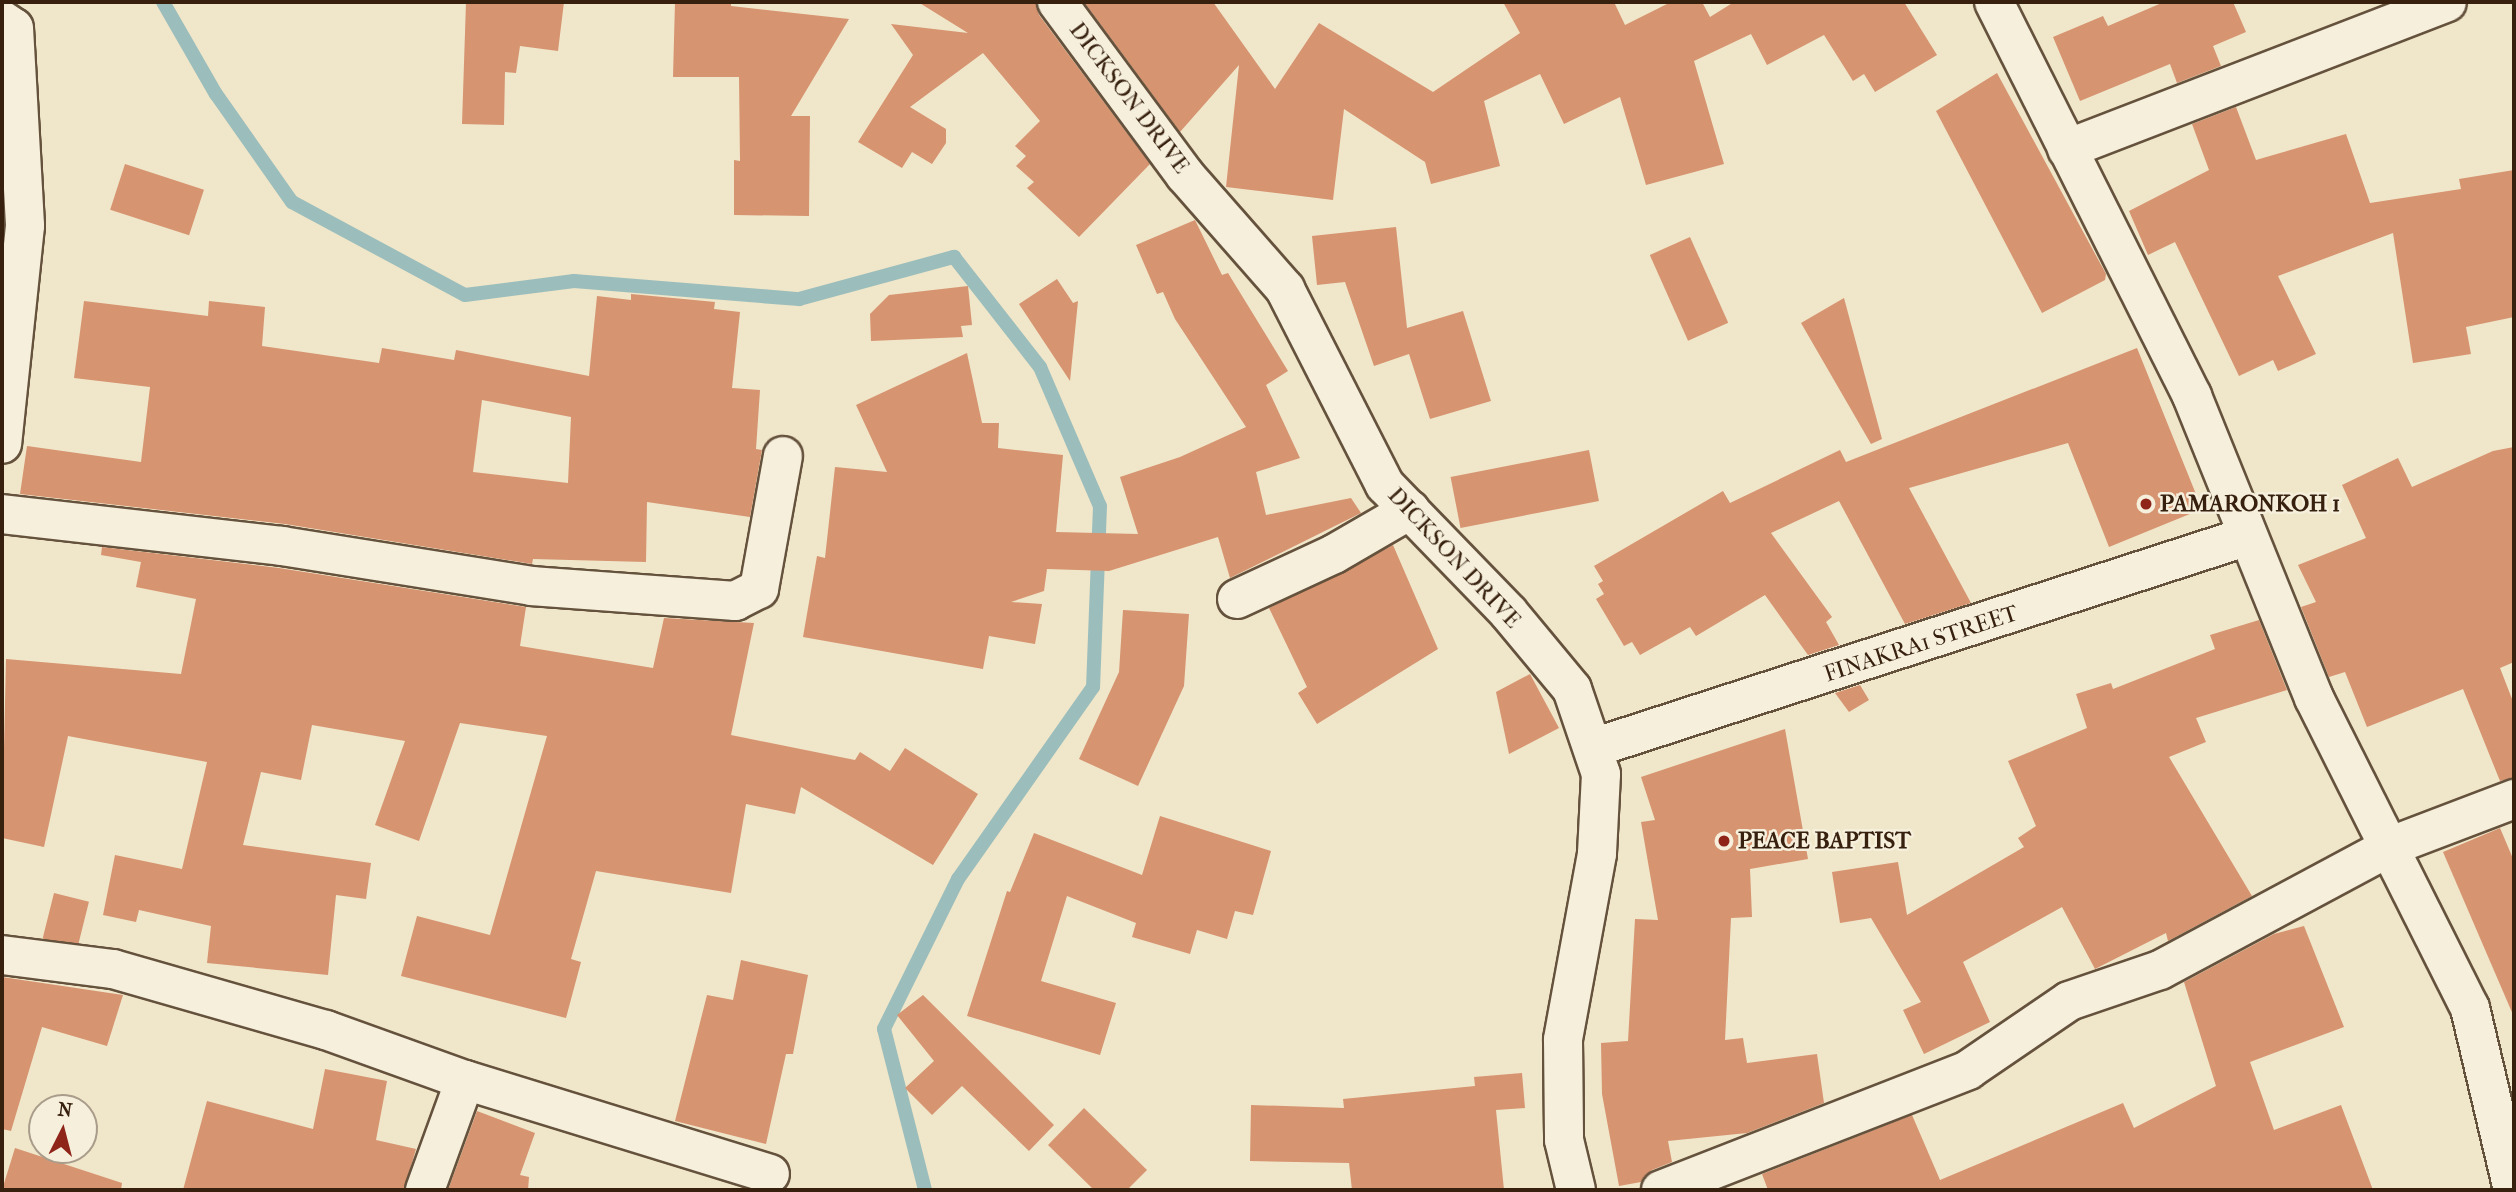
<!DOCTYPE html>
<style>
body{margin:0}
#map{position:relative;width:2516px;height:1192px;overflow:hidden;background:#f0e6c9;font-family:"IM FELL French Canon",serif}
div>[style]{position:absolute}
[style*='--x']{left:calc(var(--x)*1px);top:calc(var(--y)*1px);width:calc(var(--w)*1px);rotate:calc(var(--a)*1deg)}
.stream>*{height:14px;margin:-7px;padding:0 7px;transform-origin:7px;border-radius:7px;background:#9bbebc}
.building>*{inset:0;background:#d69471;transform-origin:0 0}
.roads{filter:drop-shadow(2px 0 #65523d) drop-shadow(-2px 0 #65523d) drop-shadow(0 2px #65523d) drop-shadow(0 -2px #65523d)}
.street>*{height:38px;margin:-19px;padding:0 19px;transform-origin:19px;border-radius:19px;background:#f5efdc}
.dots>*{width:19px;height:19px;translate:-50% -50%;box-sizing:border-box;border:4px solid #f5efdc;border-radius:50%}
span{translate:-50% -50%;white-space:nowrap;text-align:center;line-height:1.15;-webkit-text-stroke:5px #f5efdc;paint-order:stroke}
.street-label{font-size:23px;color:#37200e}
.poi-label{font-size:23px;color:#37200e;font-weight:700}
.left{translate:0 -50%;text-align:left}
.frame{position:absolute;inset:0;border:4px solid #37200e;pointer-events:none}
.north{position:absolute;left:28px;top:1094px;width:70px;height:70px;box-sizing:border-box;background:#f5efdc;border:2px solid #a99c8a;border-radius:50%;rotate:6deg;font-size:19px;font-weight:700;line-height:28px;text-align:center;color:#37200e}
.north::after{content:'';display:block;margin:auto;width:24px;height:32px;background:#8f2418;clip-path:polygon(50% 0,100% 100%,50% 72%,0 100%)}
</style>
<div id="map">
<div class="stream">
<i style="--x:163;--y:2;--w:106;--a:60.1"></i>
<i style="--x:216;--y:94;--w:132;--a:54.9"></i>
<i style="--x:292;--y:202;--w:196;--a:28.3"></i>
<i style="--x:465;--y:295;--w:110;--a:-7.3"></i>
<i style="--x:574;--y:281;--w:226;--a:4.6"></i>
<i style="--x:799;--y:299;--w:161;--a:-15.2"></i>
<i style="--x:954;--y:257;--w:140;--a:52"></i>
<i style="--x:1040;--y:367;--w:151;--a:66.7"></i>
<i style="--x:1100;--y:506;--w:181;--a:92.2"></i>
<i style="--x:1093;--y:687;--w:235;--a:125.1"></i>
<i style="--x:958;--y:879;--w:167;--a:116.3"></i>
<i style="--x:884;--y:1029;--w:166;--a:75.7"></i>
</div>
<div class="building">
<i style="clip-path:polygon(466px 2px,564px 2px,558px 51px,520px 46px,516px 73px,505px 72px,504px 125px,462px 124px)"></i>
<i style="clip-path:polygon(675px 2px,731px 2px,731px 6px,849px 19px,791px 116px,810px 116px,809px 216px,734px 215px,734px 160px,740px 161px,739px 77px,673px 77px)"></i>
<i style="clip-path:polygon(918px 2px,1036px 2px,1039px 15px,1150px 164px,1079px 237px,1027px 188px,1034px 182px,1016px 166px,1026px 156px,1015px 146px,1040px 121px,983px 53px,910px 107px,946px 129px,946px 143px,932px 164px,912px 152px,902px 168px,858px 142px,913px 55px,891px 24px,968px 33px)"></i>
<i style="clip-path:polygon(1084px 2px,1213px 2px,1275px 89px,1319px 23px,1433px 92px,1520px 33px,1503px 2px,1614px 2px,1625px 25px,1671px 2px,1702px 2px,1710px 17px,1734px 2px,1904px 2px,1937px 55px,1875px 92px,1864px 74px,1853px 81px,1824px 35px,1767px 65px,1751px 34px,1694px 61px,1724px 164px,1646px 185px,1620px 97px,1564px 124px,1540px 74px,1484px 101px,1500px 166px,1431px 184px,1425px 162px,1344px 109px,1333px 200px,1226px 187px,1239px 65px,1180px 132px)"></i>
<i style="clip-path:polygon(2164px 2px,2233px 2px,2246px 32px,2213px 46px,2221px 66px,2177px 83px,2170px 64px,2080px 101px,2053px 37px,2103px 16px,2108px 26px)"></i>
<i style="clip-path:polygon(1997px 73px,2106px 274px,2105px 280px,2042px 313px,1936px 111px)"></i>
<i style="clip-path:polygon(2236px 107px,2256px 160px,2346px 134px,2370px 203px,2461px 189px,2459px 179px,2514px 170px,2514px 317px,2466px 327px,2471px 354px,2413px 363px,2393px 233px,2278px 276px,2316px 354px,2278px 371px,2273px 360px,2239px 376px,2175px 242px,2148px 255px,2129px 211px,2209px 170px,2192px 124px)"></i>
<i style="left:125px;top:164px;width:83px;height:48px;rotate:18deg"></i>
<i style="clip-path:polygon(1195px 220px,1222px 275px,1228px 273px,1288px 371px,1266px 385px,1300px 458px,1256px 472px,1266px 515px,1351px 498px,1361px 513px,1230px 578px,1218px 537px,1109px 571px,1047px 569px,1044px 591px,1011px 602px,1042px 604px,1035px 644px,989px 636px,983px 669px,803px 637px,817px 556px,825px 558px,835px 467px,887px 472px,856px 405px,967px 353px,982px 423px,999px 423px,998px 448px,1063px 455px,1056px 532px,1138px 534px,1120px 477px,1180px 457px,1246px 427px,1175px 319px,1163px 292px,1157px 294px,1136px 245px)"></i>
<i style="clip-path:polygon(1396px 227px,1407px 328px,1463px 311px,1491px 401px,1430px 419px,1409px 354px,1374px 366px,1345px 282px,1317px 285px,1312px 236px)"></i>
<i style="left:1690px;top:237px;width:94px;height:44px;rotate:66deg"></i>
<i style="clip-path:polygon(1057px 279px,1073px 303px,1078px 301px,1070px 381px,1019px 304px)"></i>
<i style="clip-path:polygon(968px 286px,972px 325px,961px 326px,963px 337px,871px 341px,870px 314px,889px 295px)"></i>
<i style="clip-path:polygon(evenodd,631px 294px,715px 302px,714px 309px,740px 312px,732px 388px,760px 390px,756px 449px,762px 450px,750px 517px,647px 502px,646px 562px,533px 559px,532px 564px,285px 524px,20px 494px,27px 446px,141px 462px,150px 387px,74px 378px,84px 301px,208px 316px,209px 301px,265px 307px,262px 346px,379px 363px,382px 348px,454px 360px,456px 350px,589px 376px,597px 296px,631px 300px,631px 294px,482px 400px,571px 417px,568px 483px,473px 472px,482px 400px)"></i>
<i style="clip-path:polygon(1844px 298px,1882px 439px,1871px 444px,1801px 323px)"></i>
<i style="clip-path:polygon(2137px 348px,2202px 509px,2109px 547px,2068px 443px,1909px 488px,1971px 603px,1905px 624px,1839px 501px,1771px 533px,1832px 617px,1826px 622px,1839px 645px,1808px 655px,1765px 595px,1696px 636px,1690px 627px,1640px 655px,1632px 642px,1624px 646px,1596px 599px,1604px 594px,1598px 584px,1603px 581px,1594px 566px,1723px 491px,1730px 503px,1840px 450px,1846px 462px)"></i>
<i style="clip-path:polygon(2514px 447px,2514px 662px,2500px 668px,2514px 704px,2514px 778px,2500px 781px,2463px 689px,2367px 727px,2345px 672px,2329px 677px,2301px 607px,2316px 602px,2298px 565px,2366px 538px,2342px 485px,2398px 458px,2412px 487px,2493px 451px)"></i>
<i style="left:1589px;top:450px;width:52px;height:141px;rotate:79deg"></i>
<i style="clip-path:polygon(1393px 545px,1438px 649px,1317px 724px,1298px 693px,1307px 687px,1269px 608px)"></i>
<i style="clip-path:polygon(102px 547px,279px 568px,526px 607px,520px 646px,653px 668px,664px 618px,754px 623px,731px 735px,855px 760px,860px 752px,890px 771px,905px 748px,978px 794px,933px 865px,801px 787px,795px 814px,746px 804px,731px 893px,596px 871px,571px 959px,581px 962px,566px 1018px,401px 976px,417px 916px,490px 935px,547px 736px,460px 723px,419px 841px,375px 825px,405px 741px,312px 725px,301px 780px,261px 772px,243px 845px,371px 863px,366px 899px,336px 895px,328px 975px,207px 963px,211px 926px,139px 910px,136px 922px,103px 915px,115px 855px,182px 869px,207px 762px,68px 736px,44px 847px,2px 838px,6px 659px,181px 674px,196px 599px,136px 587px,141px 562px,101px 555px)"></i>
<i style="clip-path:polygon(1123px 610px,1189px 614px,1184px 686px,1138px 786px,1079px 759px,1119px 672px)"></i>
<i style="clip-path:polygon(2259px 620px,2287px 690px,2196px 718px,2206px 742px,2169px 757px,2252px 896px,2168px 941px,2166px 933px,2095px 969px,2062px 907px,1963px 962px,1990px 1022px,1924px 1054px,1903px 1010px,1921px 1002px,1871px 918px,1840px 923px,1832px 872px,1898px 862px,1907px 915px,2024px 847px,2018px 838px,2036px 826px,2008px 761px,2087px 728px,2076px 694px,2111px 683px,2113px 689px,2215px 649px,2210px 635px)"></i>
<i style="clip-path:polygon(1530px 674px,1559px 728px,1509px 754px,1496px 692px)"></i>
<i style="clip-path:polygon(1860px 685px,1869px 700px,1849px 712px,1835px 693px)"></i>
<i style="clip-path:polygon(1785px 729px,1808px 859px,1750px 869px,1752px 917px,1731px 918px,1725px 1040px,1743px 1038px,1747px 1063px,1817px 1054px,1824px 1103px,1747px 1133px,1668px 1141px,1672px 1162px,1652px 1170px,1641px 1182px,1619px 1186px,1602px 1094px,1601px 1043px,1628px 1041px,1635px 919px,1658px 920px,1641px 822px,1655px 820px,1641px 777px)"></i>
<i style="clip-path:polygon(1160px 816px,1271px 851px,1253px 915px,1235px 911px,1227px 939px,1197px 930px,1190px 954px,1132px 937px,1136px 923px,1067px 896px,1041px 981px,1116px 1003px,1100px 1055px,967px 1016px,1007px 891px,1010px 892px,1034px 833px,1142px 875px)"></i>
<i style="clip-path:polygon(2500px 828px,2514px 861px,2514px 1017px,2443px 852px)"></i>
<i style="left:54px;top:893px;width:36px;height:47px;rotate:14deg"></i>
<i style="clip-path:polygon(2304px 926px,2344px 1027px,2250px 1062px,2274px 1130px,2341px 1105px,2373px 1190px,1768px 1190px,1762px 1174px,1912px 1115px,1940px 1180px,2123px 1103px,2134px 1128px,2216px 1086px,2184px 982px,2274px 934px)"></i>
<i style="clip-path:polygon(741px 960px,808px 975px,793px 1054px,786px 1054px,766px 1144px,675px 1121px,707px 995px,733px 1000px)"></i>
<i style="clip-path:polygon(2px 977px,123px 995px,107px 1046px,42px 1027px,11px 1131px,2px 1129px)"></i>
<i style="clip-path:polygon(923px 995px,1054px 1125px,1029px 1151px,962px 1086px,932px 1115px,905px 1088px,934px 1061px,897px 1015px)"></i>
<i style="clip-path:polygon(325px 1069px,387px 1081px,376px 1140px,416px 1149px,404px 1190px,183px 1190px,207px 1101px,313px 1129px)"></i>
<i style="clip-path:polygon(1522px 1073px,1525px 1108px,1496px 1110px,1504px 1190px,1352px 1190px,1349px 1163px,1250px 1161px,1251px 1105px,1344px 1108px,1343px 1099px,1475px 1086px,1474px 1077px)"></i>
<i style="clip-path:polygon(1084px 1108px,1147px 1170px,1127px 1190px,1094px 1190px,1048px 1145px)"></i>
<i style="clip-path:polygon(477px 1111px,535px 1133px,520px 1175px,529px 1177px,528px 1190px,448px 1190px)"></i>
<i style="clip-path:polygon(15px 1148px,122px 1183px,121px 1190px,2px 1190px)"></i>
</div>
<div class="roads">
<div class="street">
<i style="--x:1057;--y:2;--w:215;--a:53.5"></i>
<i style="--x:1185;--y:175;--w:152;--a:48.7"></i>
<i style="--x:1285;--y:289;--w:220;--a:63"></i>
<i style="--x:1385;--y:485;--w:177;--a:45.9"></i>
<i style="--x:1508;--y:612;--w:100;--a:50.3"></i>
<i style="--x:1572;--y:689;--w:90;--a:71.2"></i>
<i style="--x:1601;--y:774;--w:80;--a:92.9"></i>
<i style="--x:1597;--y:854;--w:189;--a:100.4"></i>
<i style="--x:1563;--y:1040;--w:100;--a:89.4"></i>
<i style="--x:1564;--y:1140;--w:51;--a:76.5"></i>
<i style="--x:1994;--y:2;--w:441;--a:63.3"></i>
<i style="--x:2192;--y:396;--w:326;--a:68"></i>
<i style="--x:2314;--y:698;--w:347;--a:63.3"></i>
<i style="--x:2470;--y:1008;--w:187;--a:76.7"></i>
<i style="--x:2;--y:20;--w:14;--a:34"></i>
<i style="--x:14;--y:28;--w:198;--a:86.8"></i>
<i style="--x:25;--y:226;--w:219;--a:96"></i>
<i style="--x:2067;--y:149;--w:407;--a:-21.1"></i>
<i style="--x:2;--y:514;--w:282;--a:6.5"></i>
<i style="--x:282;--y:546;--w:252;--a:9.1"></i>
<i style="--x:531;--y:586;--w:205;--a:4.2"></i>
<i style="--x:735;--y:601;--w:27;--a:-27"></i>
<i style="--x:759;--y:589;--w:135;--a:-79.8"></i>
<i style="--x:1237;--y:599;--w:107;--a:-24.9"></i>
<i style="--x:1334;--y:554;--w:88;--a:-30.1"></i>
<i style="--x:1593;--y:748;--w:688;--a:-17.93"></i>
<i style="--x:2;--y:955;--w:112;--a:7.2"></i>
<i style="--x:113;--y:969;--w:222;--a:16"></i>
<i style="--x:326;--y:1030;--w:148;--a:19.8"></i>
<i style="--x:465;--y:1080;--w:319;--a:17.1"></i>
<i style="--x:425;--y:1190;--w:117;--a:-70"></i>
<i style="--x:1661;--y:1190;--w:330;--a:-21.3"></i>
<i style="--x:1968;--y:1070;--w:122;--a:-34.3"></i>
<i style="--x:2069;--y:1001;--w:96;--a:-18.8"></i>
<i style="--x:2160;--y:970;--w:262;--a:-28.2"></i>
<i style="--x:2391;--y:846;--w:132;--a:-20.9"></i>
</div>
</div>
<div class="dots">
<i style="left:2146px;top:504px;background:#8f2418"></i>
<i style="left:1724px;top:841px;background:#8f2418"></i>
</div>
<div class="street-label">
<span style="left:1129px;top:98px;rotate:53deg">DICKSON DRIVE</span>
<span style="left:1454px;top:558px;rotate:47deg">DICKSON DRIVE</span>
<span style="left:1921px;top:644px;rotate:-18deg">FINAKRA1 STREET</span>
</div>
<div class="poi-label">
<span class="left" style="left:2160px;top:504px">PAMARONKOH 1</span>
<span class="left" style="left:1738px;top:841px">PEACE BAPTIST</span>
</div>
<div class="frame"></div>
<div class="north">N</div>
</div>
